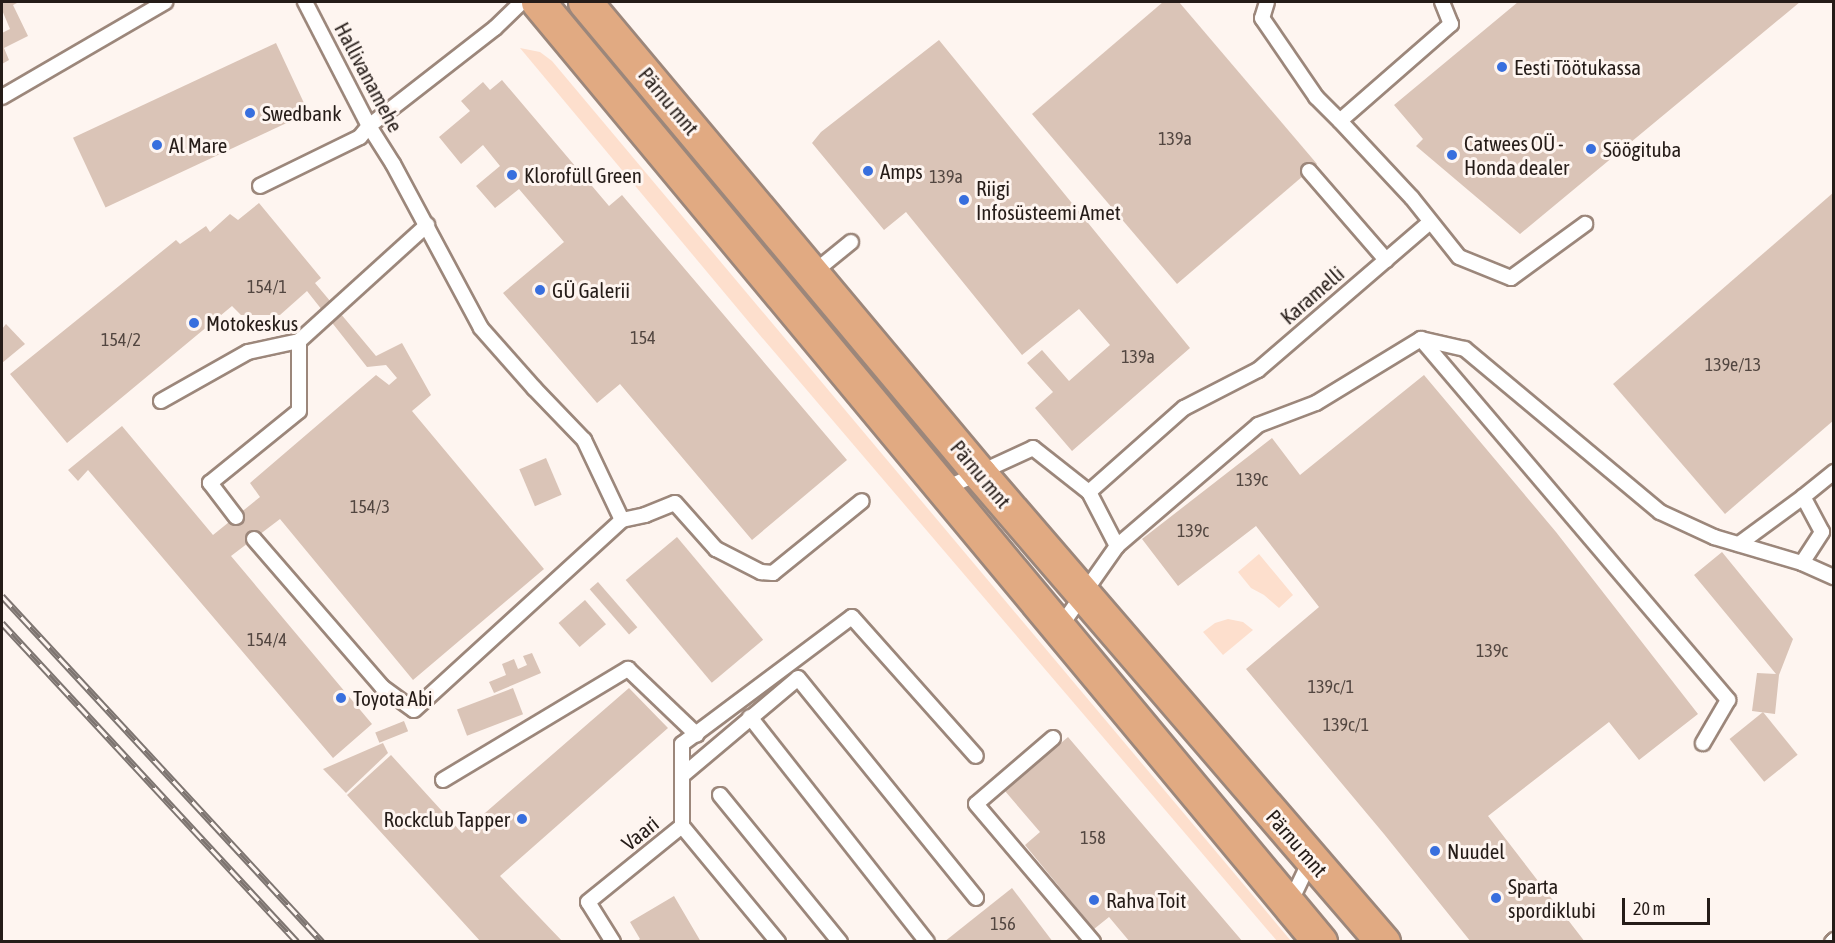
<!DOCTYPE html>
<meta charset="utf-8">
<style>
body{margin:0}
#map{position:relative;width:1835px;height:943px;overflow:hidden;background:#fef5f0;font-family:"Asap Condensed",sans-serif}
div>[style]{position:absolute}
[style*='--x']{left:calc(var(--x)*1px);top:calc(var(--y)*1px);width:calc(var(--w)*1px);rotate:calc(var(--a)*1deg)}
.green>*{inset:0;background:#fddfcd}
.building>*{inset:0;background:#dac4b7;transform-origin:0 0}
.roads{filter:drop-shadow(2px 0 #9c877b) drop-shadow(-2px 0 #9c877b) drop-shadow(0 2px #9c877b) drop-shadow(0 -2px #9c877b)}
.service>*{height:14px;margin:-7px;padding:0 7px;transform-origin:7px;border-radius:7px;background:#fff}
.primary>*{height:33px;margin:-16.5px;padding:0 16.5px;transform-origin:16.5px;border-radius:16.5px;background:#e1aa82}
.rail>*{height:7px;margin-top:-3.5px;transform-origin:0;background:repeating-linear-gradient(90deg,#fef5f0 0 14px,#7e7571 0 28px);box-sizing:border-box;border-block:2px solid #7e7571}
.dots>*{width:16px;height:16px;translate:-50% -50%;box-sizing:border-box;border:3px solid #fef5f0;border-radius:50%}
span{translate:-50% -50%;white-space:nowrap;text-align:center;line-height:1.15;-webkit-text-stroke:6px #fef5f0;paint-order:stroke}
.number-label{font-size:18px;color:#524640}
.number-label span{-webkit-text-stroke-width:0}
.poi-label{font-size:21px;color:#251c18}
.left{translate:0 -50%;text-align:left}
.right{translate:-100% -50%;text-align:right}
.street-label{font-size:21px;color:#251c18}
.frame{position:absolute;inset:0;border:3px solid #251c18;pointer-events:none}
.scale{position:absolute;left:1622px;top:898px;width:88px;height:27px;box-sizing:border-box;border:3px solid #251c18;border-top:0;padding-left:8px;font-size:18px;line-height:21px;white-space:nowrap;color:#251c18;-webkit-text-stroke:4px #fef5f0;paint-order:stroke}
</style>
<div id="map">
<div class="green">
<i style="clip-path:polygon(520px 48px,540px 52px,552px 61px,1291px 941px,1277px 941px,753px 327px)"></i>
<i style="clip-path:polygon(1259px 554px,1293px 595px,1279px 608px,1264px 595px,1251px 588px,1238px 572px)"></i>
<i style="clip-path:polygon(1228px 619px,1243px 622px,1253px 630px,1223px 655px,1203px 632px,1215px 623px)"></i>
</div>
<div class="building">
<i style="clip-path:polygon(2px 2px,19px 2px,13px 5px,28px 36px,4px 48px,9px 60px,2px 64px,2px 33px,10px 29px,2px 10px)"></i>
<i style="clip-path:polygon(1163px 2px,1179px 2px,1317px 164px,1177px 284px,1032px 114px)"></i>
<i style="clip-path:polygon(1518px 2px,1800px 2px,1520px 234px,1416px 146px,1423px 139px,1394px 105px)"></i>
<i style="clip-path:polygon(939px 40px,1190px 348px,1072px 451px,1035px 408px,1053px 392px,1027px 363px,1042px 350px,1069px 381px,1110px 345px,1079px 309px,1022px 355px,906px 212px,884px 230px,812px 143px,821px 132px)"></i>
<i style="left:276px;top:43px;width:77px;height:224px;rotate:65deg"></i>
<i style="clip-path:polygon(502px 80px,609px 206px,622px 195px,847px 460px,752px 540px,620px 384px,597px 403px,503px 293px,564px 242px,519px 189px,495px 208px,476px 186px,500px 166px,483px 145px,461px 164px,439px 137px,470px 111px,461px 101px,483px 82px,490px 90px)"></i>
<i style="clip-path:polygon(1834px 192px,1834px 420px,1725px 514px,1613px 384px)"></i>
<i style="clip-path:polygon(259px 203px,321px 278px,315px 283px,376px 356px,402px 343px,431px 395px,412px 411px,544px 569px,413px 680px,280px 519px,231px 556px,372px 724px,333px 758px,88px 470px,78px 481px,68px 470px,122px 426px,213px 535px,260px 497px,250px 483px,376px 375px,389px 385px,397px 378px,386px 365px,367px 367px,307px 291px,280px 315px,241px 315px,232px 306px,67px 443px,10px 374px,176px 240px,180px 244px,206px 226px,210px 232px,230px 214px,238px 220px)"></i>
<i style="clip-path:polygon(6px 324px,25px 344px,2px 363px,2px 329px)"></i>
<i style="clip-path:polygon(1424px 375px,1556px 532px,1698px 714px,1639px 760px,1609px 722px,1488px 816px,1585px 942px,1471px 942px,1384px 834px,1246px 669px,1319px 607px,1256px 526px,1178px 586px,1142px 539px,1272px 438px,1300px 475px)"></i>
<i style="left:546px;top:458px;width:40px;height:29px;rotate:67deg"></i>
<i style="left:677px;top:537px;width:134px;height:67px;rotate:50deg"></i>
<i style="clip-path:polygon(1722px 552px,1793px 639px,1779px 675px,1775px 714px,1752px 711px,1757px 673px,1776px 674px,1694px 575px)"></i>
<i style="left:598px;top:582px;width:60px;height:11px;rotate:49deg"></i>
<i style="left:585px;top:600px;width:32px;height:35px;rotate:49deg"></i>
<i style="clip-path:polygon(532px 653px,541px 673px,494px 693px,489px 682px,506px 675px,502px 664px,514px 659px,518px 669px,527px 665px,523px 656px)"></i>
<i style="left:513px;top:688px;width:28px;height:60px;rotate:69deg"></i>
<i style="clip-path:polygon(629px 688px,668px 728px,500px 876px,563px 942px,481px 942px,347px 795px,391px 755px,462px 833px)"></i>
<i style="left:1763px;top:712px;width:55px;height:43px;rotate:51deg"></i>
<i style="left:404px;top:721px;width:11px;height:31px;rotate:68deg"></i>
<i style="clip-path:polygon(1068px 737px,1243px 942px,1130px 942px,1109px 917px,1094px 929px,1025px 845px,1040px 832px,1005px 791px)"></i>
<i style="clip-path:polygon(383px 743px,388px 753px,346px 793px,323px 769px)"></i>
<i style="clip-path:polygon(1012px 888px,1053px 942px,944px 942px,988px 907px)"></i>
<i style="clip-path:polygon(674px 896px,701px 942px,636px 942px,640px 939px,630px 922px)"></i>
</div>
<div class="roads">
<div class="service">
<i style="--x:1267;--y:2;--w:17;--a:107"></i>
<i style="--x:1262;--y:18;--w:96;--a:55.6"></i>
<i style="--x:1316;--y:97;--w:34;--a:45"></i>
<i style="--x:1442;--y:2;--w:24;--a:68"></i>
<i style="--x:1451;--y:24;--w:147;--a:138.9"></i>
<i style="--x:1340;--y:121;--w:105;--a:46.9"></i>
<i style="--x:1412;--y:198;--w:75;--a:51.5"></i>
<i style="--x:1459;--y:257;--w:56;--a:22"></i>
<i style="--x:1511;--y:278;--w:92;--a:-36.1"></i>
<i style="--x:2;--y:97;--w:189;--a:-30.2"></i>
<i style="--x:1309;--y:171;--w:118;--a:49.1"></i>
<i style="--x:260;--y:186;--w:111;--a:-26.1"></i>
<i style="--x:360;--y:137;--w:14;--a:-51"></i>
<i style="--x:369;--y:126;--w:160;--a:-37.9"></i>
<i style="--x:495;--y:28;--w:37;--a:-44"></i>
<i style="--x:813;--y:273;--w:49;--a:-39.2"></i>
<i style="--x:1421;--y:339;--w:474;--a:49.6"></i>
<i style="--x:1728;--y:700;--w:50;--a:120.2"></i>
<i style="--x:161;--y:401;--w:100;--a:-29.4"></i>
<i style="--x:248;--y:352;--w:52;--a:-12.2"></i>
<i style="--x:944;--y:489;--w:98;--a:-24.7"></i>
<i style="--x:1033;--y:448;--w:71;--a:38.2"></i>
<i style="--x:1089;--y:492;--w:61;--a:62.6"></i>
<i style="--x:1117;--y:546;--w:99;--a:125.1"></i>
<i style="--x:1089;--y:492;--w:127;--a:-41.5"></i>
<i style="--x:1184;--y:408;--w:83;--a:-27.2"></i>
<i style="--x:1258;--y:370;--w:227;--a:-40.7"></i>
<i style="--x:236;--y:517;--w:43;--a:-127.4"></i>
<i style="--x:210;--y:483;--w:114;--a:-39"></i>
<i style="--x:299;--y:411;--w:70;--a:-90"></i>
<i style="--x:299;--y:341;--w:173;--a:-42.2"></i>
<i style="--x:622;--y:520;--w:24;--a:-12"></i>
<i style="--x:645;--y:515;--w:32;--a:-22"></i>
<i style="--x:675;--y:503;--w:62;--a:48.3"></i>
<i style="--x:716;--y:549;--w:51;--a:27.1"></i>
<i style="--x:761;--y:572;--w:12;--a:5"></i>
<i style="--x:773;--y:573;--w:114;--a:-39"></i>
<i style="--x:254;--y:539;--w:196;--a:49.1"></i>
<i style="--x:382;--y:687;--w:39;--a:36"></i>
<i style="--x:414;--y:710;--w:282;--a:-42.4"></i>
<i style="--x:622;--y:520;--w:89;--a:-115.4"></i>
<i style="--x:584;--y:440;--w:72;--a:-133.9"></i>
<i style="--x:534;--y:388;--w:80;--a:-131.5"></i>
<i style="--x:481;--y:328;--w:186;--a:-118.2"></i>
<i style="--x:393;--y:164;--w:45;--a:-122.3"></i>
<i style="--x:369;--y:126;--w:140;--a:-117.3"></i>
<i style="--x:1739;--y:544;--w:79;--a:-36.3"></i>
<i style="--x:1117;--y:546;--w:186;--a:-40.6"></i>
<i style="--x:1258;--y:425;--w:62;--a:-20.8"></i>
<i style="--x:1316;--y:403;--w:123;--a:-31.4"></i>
<i style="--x:1421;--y:339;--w:45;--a:12.8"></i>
<i style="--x:1465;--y:349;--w:254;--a:39.9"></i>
<i style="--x:1660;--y:512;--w:60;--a:24.8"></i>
<i style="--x:1714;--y:537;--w:92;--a:16.5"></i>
<i style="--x:1802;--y:563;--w:35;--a:24"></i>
<i style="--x:1802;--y:563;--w:37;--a:-57"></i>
<i style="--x:1822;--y:532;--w:40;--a:-118"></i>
<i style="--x:1803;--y:497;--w:40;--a:-39"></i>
<i style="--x:750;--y:717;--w:286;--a:51.8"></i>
<i style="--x:1053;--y:738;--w:101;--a:139.4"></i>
<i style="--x:976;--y:804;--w:181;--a:49.7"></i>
<i style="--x:683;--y:775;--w:150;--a:-40.1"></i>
<i style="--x:798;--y:678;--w:283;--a:51"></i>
<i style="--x:443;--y:780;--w:216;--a:-31"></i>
<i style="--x:628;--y:669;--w:95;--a:43.7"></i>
<i style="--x:720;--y:795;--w:190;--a:50.8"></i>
<i style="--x:682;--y:826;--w:151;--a:50.4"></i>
<i style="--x:1290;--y:903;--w:49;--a:-64.5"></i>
<i style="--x:613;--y:942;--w:47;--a:-122"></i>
<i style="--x:588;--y:902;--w:121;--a:-39"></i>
<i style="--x:682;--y:826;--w:82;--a:-90"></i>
<i style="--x:682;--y:744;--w:212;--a:-36.8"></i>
<i style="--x:852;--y:617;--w:186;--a:48.3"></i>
<i style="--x:1832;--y:942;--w:3;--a:-45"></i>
</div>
<div class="primary">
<i style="--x:538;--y:2;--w:1223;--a:50.24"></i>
<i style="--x:585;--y:2;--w:615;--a:50.08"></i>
<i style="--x:980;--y:474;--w:618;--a:49.27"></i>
</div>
</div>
<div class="rail">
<i style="--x:2;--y:596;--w:471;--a:47.2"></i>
<i style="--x:2;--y:623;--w:434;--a:47.2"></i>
</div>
<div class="dots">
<i style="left:1502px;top:67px;background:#386fde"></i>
<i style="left:250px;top:113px;background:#386fde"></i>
<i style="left:157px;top:145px;background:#386fde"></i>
<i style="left:1591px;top:149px;background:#386fde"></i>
<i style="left:1452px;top:155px;background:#386fde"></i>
<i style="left:868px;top:171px;background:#386fde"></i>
<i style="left:512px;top:175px;background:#386fde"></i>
<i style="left:964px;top:200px;background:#386fde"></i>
<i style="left:540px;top:290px;background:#386fde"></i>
<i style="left:194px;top:323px;background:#386fde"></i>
<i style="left:341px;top:698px;background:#386fde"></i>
<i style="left:522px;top:819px;background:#386fde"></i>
<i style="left:1435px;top:851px;background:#386fde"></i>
<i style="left:1496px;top:898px;background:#386fde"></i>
<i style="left:1094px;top:900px;background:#386fde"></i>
</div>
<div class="number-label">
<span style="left:1175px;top:139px">139a</span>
<span style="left:946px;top:177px">139a</span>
<span style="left:267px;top:287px">154/1</span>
<span style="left:643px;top:338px">154</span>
<span style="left:121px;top:340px">154/2</span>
<span style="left:1138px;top:357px">139a</span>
<span style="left:1733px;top:365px">139e/13</span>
<span style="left:1252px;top:480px">139c</span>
<span style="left:370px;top:507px">154/3</span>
<span style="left:1193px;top:531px">139c</span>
<span style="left:267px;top:640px">154/4</span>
<span style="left:1492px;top:651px">139c</span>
<span style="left:1331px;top:687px">139c/1</span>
<span style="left:1346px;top:725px">139c/1</span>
<span style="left:1093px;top:838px">158</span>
<span style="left:1003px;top:924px">156</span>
</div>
<div class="poi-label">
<span class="left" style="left:1514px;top:67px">Eesti Töötukassa</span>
<span class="left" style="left:262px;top:113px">Swedbank</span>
<span class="left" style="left:1464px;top:155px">Catwees OÜ -<br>Honda dealer</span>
<span class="left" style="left:169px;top:145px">Al Mare</span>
<span class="left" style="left:1603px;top:149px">Söögituba</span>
<span class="left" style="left:880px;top:171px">Amps</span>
<span class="left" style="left:524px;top:175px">Klorofüll Green</span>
<span class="left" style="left:976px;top:200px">Riigi<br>Infosüsteemi Amet</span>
<span class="left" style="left:552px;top:290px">GÜ Galerii</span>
<span class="left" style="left:206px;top:323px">Motokeskus</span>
<span class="left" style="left:353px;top:698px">Toyota Abi</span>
<span class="right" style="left:510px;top:819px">Rockclub Tapper</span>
<span class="left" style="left:1447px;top:851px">Nuudel</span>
<span class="left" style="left:1508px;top:898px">Sparta<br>spordiklubi</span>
<span class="left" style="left:1106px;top:900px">Rahva Toit</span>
</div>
<div class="street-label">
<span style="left:369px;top:77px;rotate:62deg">Hallivanamehe</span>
<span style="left:669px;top:101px;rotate:50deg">Pärnu mnt</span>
<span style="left:1312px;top:295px;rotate:-41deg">Karamelli</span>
<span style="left:981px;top:474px;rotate:50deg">Pärnu mnt</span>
<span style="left:640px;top:833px;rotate:-39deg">Vaari</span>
<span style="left:1297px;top:843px;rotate:49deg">Pärnu mnt</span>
</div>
<div class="frame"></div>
<div class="scale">20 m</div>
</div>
